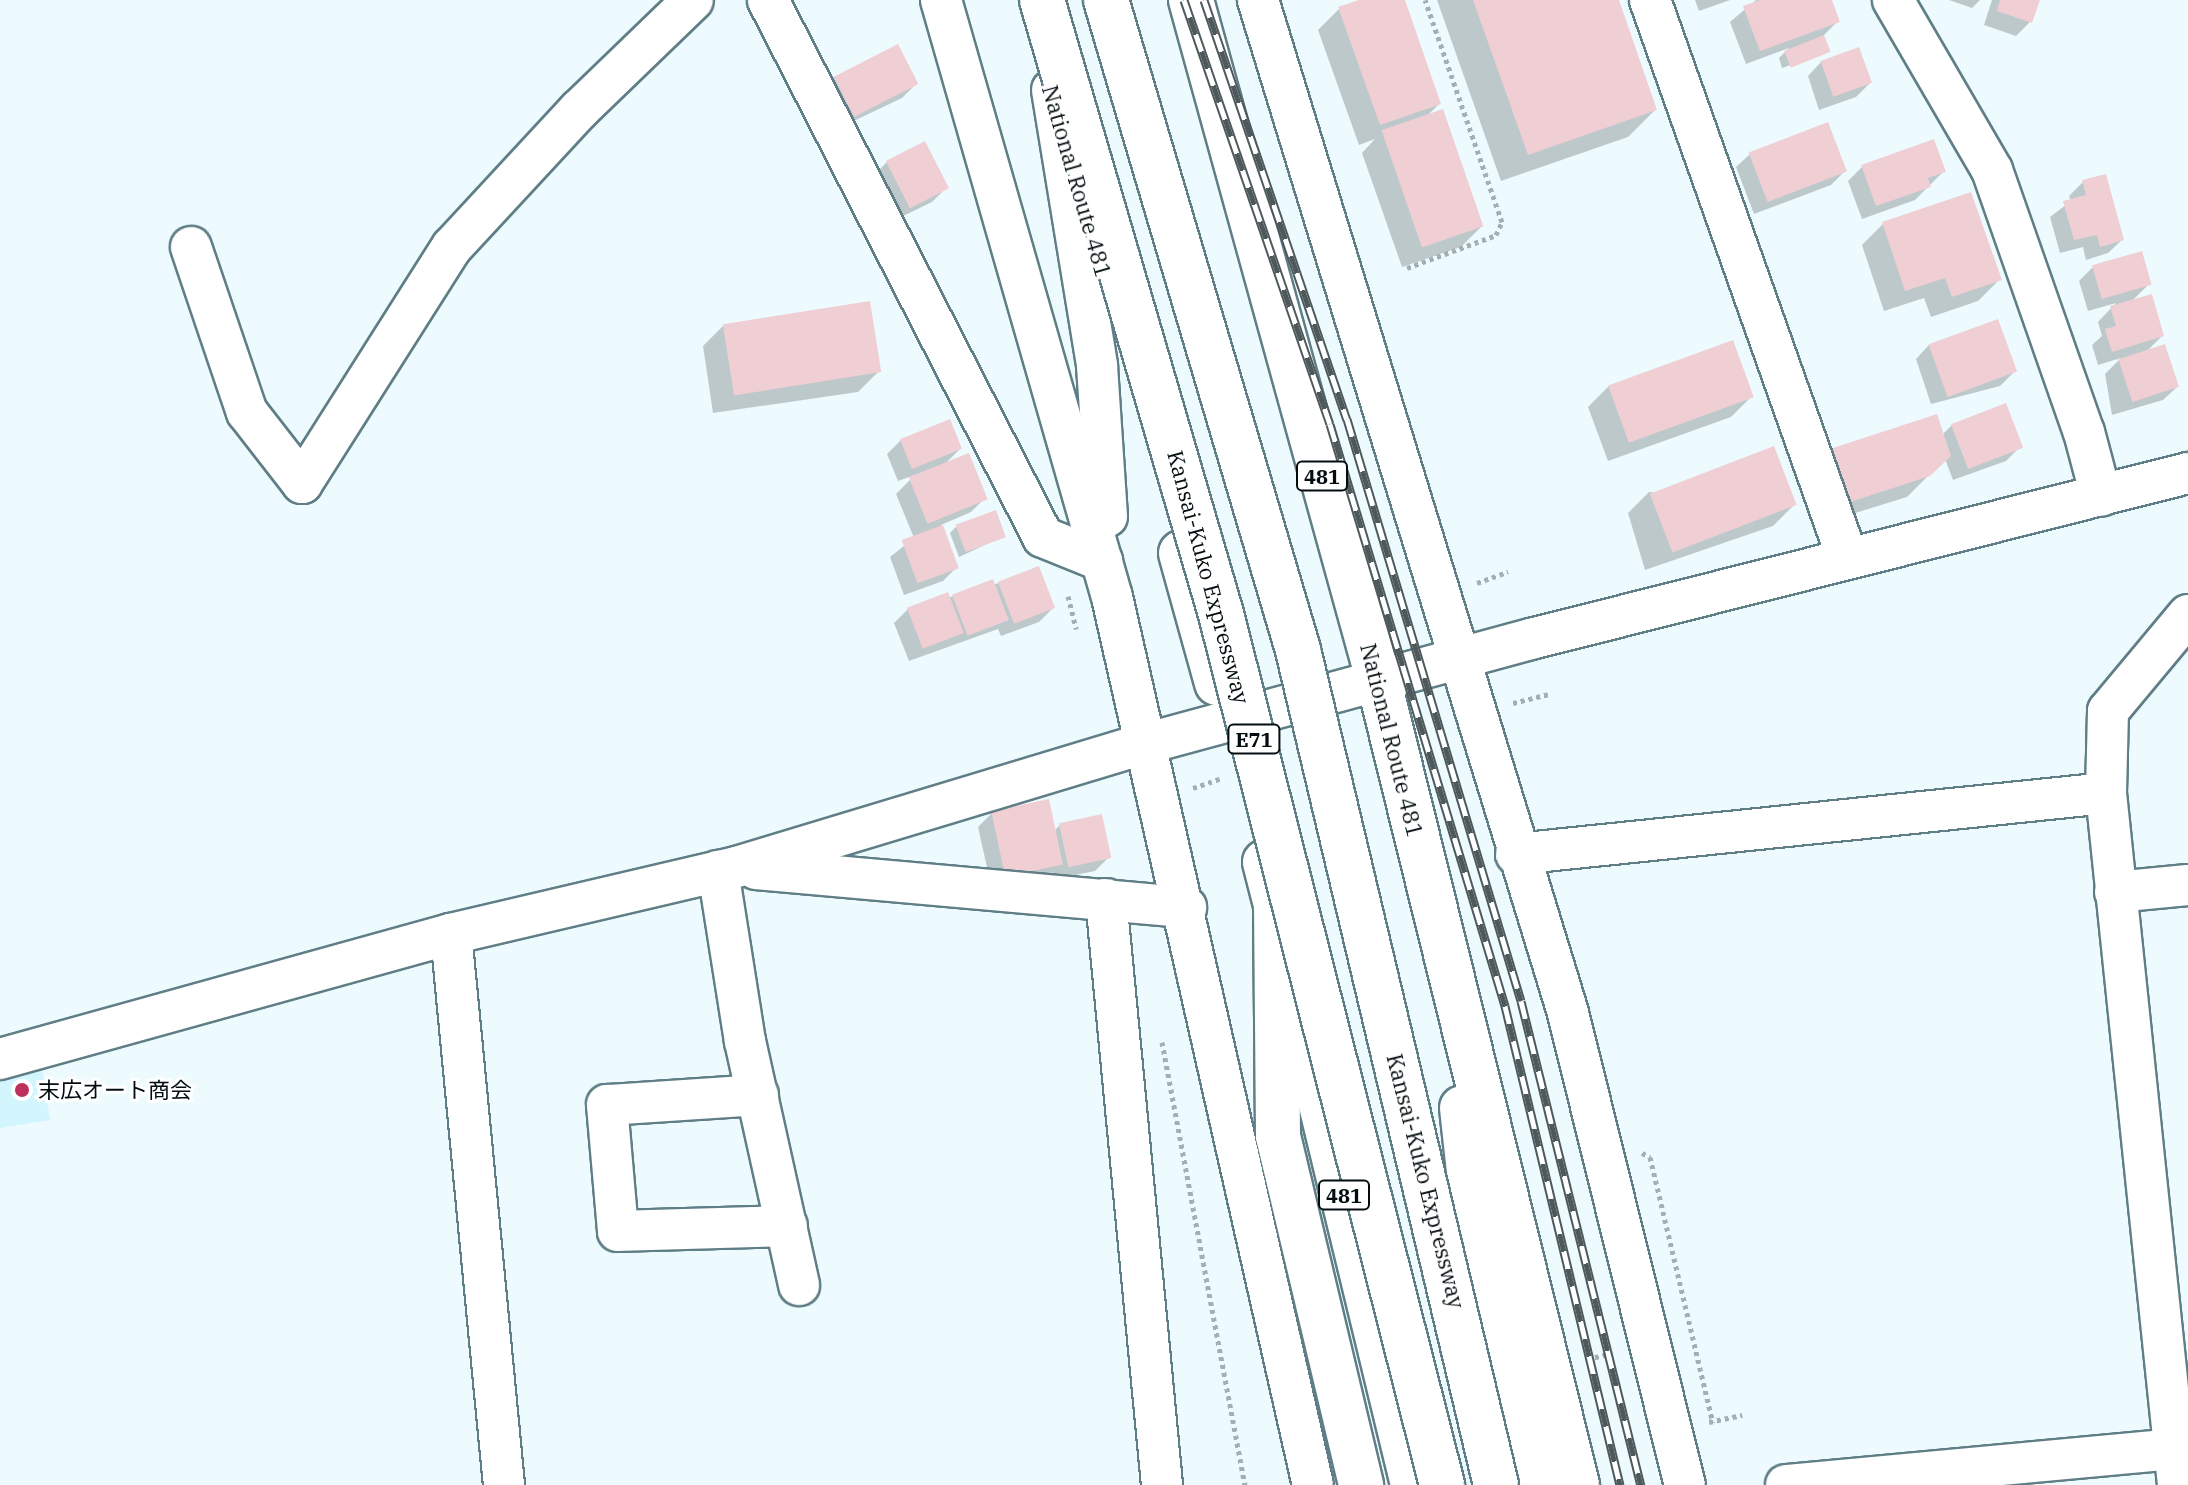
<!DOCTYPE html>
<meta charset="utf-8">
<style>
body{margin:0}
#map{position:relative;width:2188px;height:1485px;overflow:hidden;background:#edfbfe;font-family:"IBM Plex Serif","Noto Sans JP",serif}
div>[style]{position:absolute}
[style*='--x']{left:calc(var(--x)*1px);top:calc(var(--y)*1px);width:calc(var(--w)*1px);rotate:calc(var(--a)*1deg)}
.built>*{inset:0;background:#d2f5fe}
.shadow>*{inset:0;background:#0003}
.building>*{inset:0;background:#f0cfd4;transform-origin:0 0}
.path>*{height:5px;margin-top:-2.5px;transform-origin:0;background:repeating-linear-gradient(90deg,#a3b0b3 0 4px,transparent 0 8px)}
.roads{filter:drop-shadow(2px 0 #5f7e86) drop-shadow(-2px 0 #5f7e86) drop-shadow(0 2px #5f7e86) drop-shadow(0 -2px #5f7e86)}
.minor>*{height:40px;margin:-20px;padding:0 20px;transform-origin:20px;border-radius:20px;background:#fff}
.trunk>*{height:44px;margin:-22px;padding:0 22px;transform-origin:22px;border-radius:22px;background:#fff}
.rail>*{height:9px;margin-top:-4.5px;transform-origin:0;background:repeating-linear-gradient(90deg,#fff 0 18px,#4e595c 0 36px);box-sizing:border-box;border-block:2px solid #4e595c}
.bridges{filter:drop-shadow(2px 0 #5f7e86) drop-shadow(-2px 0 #5f7e86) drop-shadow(0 2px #5f7e86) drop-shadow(0 -2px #5f7e86)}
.motorway-bridge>*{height:44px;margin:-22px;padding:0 22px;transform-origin:22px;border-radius:22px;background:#fff}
.dots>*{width:22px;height:22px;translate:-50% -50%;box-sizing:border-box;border:4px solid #fff;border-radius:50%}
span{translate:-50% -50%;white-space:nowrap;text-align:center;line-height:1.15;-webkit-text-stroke:6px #fff;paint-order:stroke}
.shield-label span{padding:2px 6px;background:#fff;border:2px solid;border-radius:6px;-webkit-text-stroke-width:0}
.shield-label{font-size:20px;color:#030d10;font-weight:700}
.street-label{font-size:22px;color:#030d10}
.poi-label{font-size:22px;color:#030d10}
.left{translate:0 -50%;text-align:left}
</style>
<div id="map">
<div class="built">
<i style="clip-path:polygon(39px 1048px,50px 1120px,0 1128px,0 1059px)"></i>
</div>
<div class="shadow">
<i style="clip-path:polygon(1365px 0,1403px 0,1439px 104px,1426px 117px,1482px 226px,1461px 247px,1402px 267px,1362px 153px,1375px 139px,1359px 145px,1318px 30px,1339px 9px)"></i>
<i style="clip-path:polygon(1437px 0,1617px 0,1655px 110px,1628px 137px,1501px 181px)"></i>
<i style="clip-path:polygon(1695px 0,1730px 0,1699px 11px)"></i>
<i style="clip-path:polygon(1756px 0,1829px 0,1838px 21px,1823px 36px,1829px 52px,1782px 68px,1779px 58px,1789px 48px,1746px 64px,1730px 22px)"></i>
<i style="clip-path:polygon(1949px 0,1980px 0,1972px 8px)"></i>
<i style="clip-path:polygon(1992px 0,2038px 0,2030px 22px,2016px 36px,1984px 25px)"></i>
<i style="clip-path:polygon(1821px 62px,1870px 83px,1856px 97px,1819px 110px,1808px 76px)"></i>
<i style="clip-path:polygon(834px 77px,916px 84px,902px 98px,839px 128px,820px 91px)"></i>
<i style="clip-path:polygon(1750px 154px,1845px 171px,1831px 185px,1754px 214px,1736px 167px)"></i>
<i style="clip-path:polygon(887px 162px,946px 188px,932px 202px,895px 220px,873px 176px)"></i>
<i style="clip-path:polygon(1862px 167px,1943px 172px,1915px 200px,1862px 219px,1848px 181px)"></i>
<i style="clip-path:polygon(2083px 182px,2122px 240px,2108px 253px,2086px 260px,2083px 247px,2060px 253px,2050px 217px,2071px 201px,2069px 196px)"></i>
<i style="clip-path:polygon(1883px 224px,1999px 280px,1978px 301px,1931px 317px,1924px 298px,1884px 311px,1862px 245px)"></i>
<i style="clip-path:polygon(2093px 267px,2149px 284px,2131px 302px,2162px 336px,2146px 352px,2177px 387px,2163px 400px,2112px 415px,2105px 374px,2121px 358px,2098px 365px,2092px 345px,2102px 336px,2098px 322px,2116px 303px,2088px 311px,2079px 281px)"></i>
<i style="clip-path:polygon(724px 325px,879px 371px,858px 392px,713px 413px,703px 346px)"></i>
<i style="clip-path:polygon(1929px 345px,2014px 372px,2000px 386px,1931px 404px,1916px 359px)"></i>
<i style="clip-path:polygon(1609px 386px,1752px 396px,1731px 417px,1608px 461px,1588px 407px)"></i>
<i style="clip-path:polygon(1952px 425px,2020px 447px,2006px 461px,1953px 480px,1945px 459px,1907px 497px,1823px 523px,1807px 472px,1942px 435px)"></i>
<i style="clip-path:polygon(901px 440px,960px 449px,942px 467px,985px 498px,971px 512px,941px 525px,957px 567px,943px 581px,904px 595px,890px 557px,914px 538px,896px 494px,915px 475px,898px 481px,887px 454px)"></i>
<i style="clip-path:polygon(1649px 492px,1794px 505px,1773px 526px,1645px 570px,1628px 513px)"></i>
<i style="clip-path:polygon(957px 526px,1004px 536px,959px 557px,950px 533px)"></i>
<i style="clip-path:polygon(999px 583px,1053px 608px,1039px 622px,1001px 636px,998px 629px,909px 661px,894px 623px,908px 609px)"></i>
<i style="clip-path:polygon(992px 813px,1054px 831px,1060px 825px,1109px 857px,1095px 871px,1055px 879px,1053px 872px,1047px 879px,992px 890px,978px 827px)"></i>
</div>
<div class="building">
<i style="clip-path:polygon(1359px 0,1405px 0,1441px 104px,1380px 125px,1338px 7px)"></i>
<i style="clip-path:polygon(1473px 0,1619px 0,1657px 110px,1528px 155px)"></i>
<i style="clip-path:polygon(1760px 0,1832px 0,1840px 22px,1760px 51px,1743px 6px)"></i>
<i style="clip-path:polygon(2000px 0,2040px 0,2032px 23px,1997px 11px)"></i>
<i style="left:1824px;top:35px;width:18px;height:43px;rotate:68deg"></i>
<i style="left:898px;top:44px;width:45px;height:72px;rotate:63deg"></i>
<i style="left:1859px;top:47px;width:38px;height:41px;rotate:70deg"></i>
<i style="left:1443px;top:109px;width:124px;height:65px;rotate:71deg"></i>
<i style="left:1828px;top:122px;width:53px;height:85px;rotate:69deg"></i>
<i style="clip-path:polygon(1934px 139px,1946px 172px,1928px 178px,1931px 187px,1876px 206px,1861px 165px)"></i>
<i style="left:925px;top:141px;width:53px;height:44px;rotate:63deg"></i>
<i style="clip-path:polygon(2106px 174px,2124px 240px,2100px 247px,2097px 235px,2074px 240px,2063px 201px,2086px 195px,2082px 180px)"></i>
<i style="clip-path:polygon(1971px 192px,2002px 280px,1952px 297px,1945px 278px,1905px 291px,1882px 222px)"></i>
<i style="left:2142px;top:251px;width:35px;height:52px;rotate:74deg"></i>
<i style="clip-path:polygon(2152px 294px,2164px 336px,2112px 352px,2105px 329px,2116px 326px,2110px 306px)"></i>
<i style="left:870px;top:301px;width:72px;height:149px;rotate:81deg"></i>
<i style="left:1998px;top:319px;width:56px;height:74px;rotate:70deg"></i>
<i style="left:1733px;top:340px;width:61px;height:133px;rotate:70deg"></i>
<i style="left:2165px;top:344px;width:45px;height:49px;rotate:72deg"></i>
<i style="left:2006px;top:403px;width:48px;height:59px;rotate:69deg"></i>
<i style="clip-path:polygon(1937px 414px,1951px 456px,1930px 476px,1844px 504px,1827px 450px)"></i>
<i style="left:950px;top:419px;width:32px;height:54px;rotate:68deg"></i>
<i style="left:1774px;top:446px;width:63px;height:133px;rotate:69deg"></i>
<i style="left:969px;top:453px;width:50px;height:65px;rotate:68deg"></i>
<i style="left:996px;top:510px;width:29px;height:43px;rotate:70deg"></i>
<i style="left:943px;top:525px;width:46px;height:44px;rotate:70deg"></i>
<i style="left:1039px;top:566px;width:45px;height:44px;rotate:69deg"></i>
<i style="left:993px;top:579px;width:44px;height:44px;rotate:69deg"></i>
<i style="left:948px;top:592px;width:44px;height:44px;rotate:69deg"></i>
<i style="left:1049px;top:799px;width:67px;height:59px;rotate:78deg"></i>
<i style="left:1102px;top:814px;width:45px;height:44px;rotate:78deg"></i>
</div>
<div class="path">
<i style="--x:1407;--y:268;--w:95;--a:-20.3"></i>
<i style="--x:1496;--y:235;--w:14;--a:-65"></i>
<i style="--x:1502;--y:222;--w:235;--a:-109.1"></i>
<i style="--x:1477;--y:583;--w:33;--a:-20"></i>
<i style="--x:1068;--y:596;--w:34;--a:76"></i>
<i style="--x:1513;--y:703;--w:36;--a:-14"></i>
<i style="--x:1193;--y:788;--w:31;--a:-19"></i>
<i style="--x:1162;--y:1042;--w:451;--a:79.4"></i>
<i style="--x:1642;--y:1153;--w:9;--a:27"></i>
<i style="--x:1650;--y:1157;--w:273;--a:76.7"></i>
<i style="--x:1587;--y:1359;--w:26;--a:-13"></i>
<i style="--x:1709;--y:1422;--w:34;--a:-12"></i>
</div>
<div class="roads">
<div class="minor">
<i style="--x:768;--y:0;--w:603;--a:62.88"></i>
<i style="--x:1043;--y:537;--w:64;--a:22.1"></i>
<i style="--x:941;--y:0;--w:621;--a:74.02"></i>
<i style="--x:1112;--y:597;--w:910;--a:77.25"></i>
<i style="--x:1258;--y:0;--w:1059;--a:72.98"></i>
<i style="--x:1568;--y:1013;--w:486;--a:76.1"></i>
<i style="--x:1650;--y:0;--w:591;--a:70.52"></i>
<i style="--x:1893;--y:0;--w:197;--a:59.8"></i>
<i style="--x:1992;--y:170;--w:278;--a:70.7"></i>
<i style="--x:2084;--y:432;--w:66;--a:75.1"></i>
<i style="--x:1052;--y:90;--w:280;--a:80.7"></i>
<i style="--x:1097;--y:366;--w:151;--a:86.2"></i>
<i style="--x:191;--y:247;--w:174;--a:71.3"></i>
<i style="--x:247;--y:412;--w:90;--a:52.2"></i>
<i style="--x:302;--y:483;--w:280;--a:-57.6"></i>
<i style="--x:452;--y:247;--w:187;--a:-47.2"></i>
<i style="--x:579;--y:110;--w:158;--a:-44"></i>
<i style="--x:2106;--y:793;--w:82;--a:-88.6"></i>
<i style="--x:2108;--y:711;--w:125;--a:-50.2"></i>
<i style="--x:1516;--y:854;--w:593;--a:-5.9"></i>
<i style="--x:2106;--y:793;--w:696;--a:84.06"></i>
<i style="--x:756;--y:869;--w:432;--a:5.1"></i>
<i style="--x:718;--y:871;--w:172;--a:81"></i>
<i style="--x:745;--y:1041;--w:250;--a:77.5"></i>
<i style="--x:2115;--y:892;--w:73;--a:-5.5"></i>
<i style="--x:1106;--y:899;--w:589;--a:84.54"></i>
<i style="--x:451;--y:934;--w:554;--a:84.51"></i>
<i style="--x:0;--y:1059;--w:468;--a:-15.5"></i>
<i style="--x:451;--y:934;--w:293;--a:-13.2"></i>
<i style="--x:736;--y:867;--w:430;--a:-16.8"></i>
<i style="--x:1148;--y:743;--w:397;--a:-15.2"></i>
<i style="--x:1531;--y:639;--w:678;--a:-14.18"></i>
<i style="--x:758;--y:1095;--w:151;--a:176.2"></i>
<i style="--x:607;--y:1105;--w:126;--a:85"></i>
<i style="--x:618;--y:1231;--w:169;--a:-1.7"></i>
<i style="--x:1786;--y:1485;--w:404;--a:-5.3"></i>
</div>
<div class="trunk">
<i style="--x:1191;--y:0;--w:707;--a:74.59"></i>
<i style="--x:1379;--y:682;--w:827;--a:76.15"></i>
<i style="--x:1181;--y:553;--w:135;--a:74.5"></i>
<i style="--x:1265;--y:862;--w:44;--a:75.7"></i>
<i style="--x:1276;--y:905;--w:231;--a:89.5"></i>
<i style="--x:1278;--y:1136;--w:359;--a:76.6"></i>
<i style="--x:1296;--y:1001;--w:498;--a:76.4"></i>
<i style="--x:1462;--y:1108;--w:73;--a:83.7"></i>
<i style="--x:1470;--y:1181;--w:311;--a:77.9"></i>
</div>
</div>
<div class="rail">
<i style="--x:1184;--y:0;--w:448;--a:71"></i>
<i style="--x:1330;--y:424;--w:608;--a:73.26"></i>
<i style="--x:1505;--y:1006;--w:493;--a:76.5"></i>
<i style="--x:1204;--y:0;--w:443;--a:71.2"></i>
<i style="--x:1347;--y:419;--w:607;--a:73.35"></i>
<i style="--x:1521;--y:1001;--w:499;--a:76.1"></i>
</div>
<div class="bridges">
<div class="motorway-bridge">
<i style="--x:1042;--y:0;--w:640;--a:73.75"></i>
<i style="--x:1221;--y:614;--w:899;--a:75.76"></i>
<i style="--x:1106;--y:0;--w:678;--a:73.54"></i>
<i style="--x:1298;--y:650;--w:858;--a:76.66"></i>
</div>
</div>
<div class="dots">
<i style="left:22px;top:1090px;background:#be305c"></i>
</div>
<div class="shield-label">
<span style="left:1322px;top:476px">481</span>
<span style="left:1254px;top:739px">E71</span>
<span style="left:1344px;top:1195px">481</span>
</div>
<div class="street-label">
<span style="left:1077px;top:181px;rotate:74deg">National Route 481</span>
<span style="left:1209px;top:577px;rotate:75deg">Kansai-Kuko Expressway</span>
<span style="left:1392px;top:740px;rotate:76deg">National Route 481</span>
<span style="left:1426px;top:1181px;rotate:76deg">Kansai-Kuko Expressway</span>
</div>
<div class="poi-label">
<span class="left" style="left:38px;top:1090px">末広オート商会</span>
</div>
</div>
